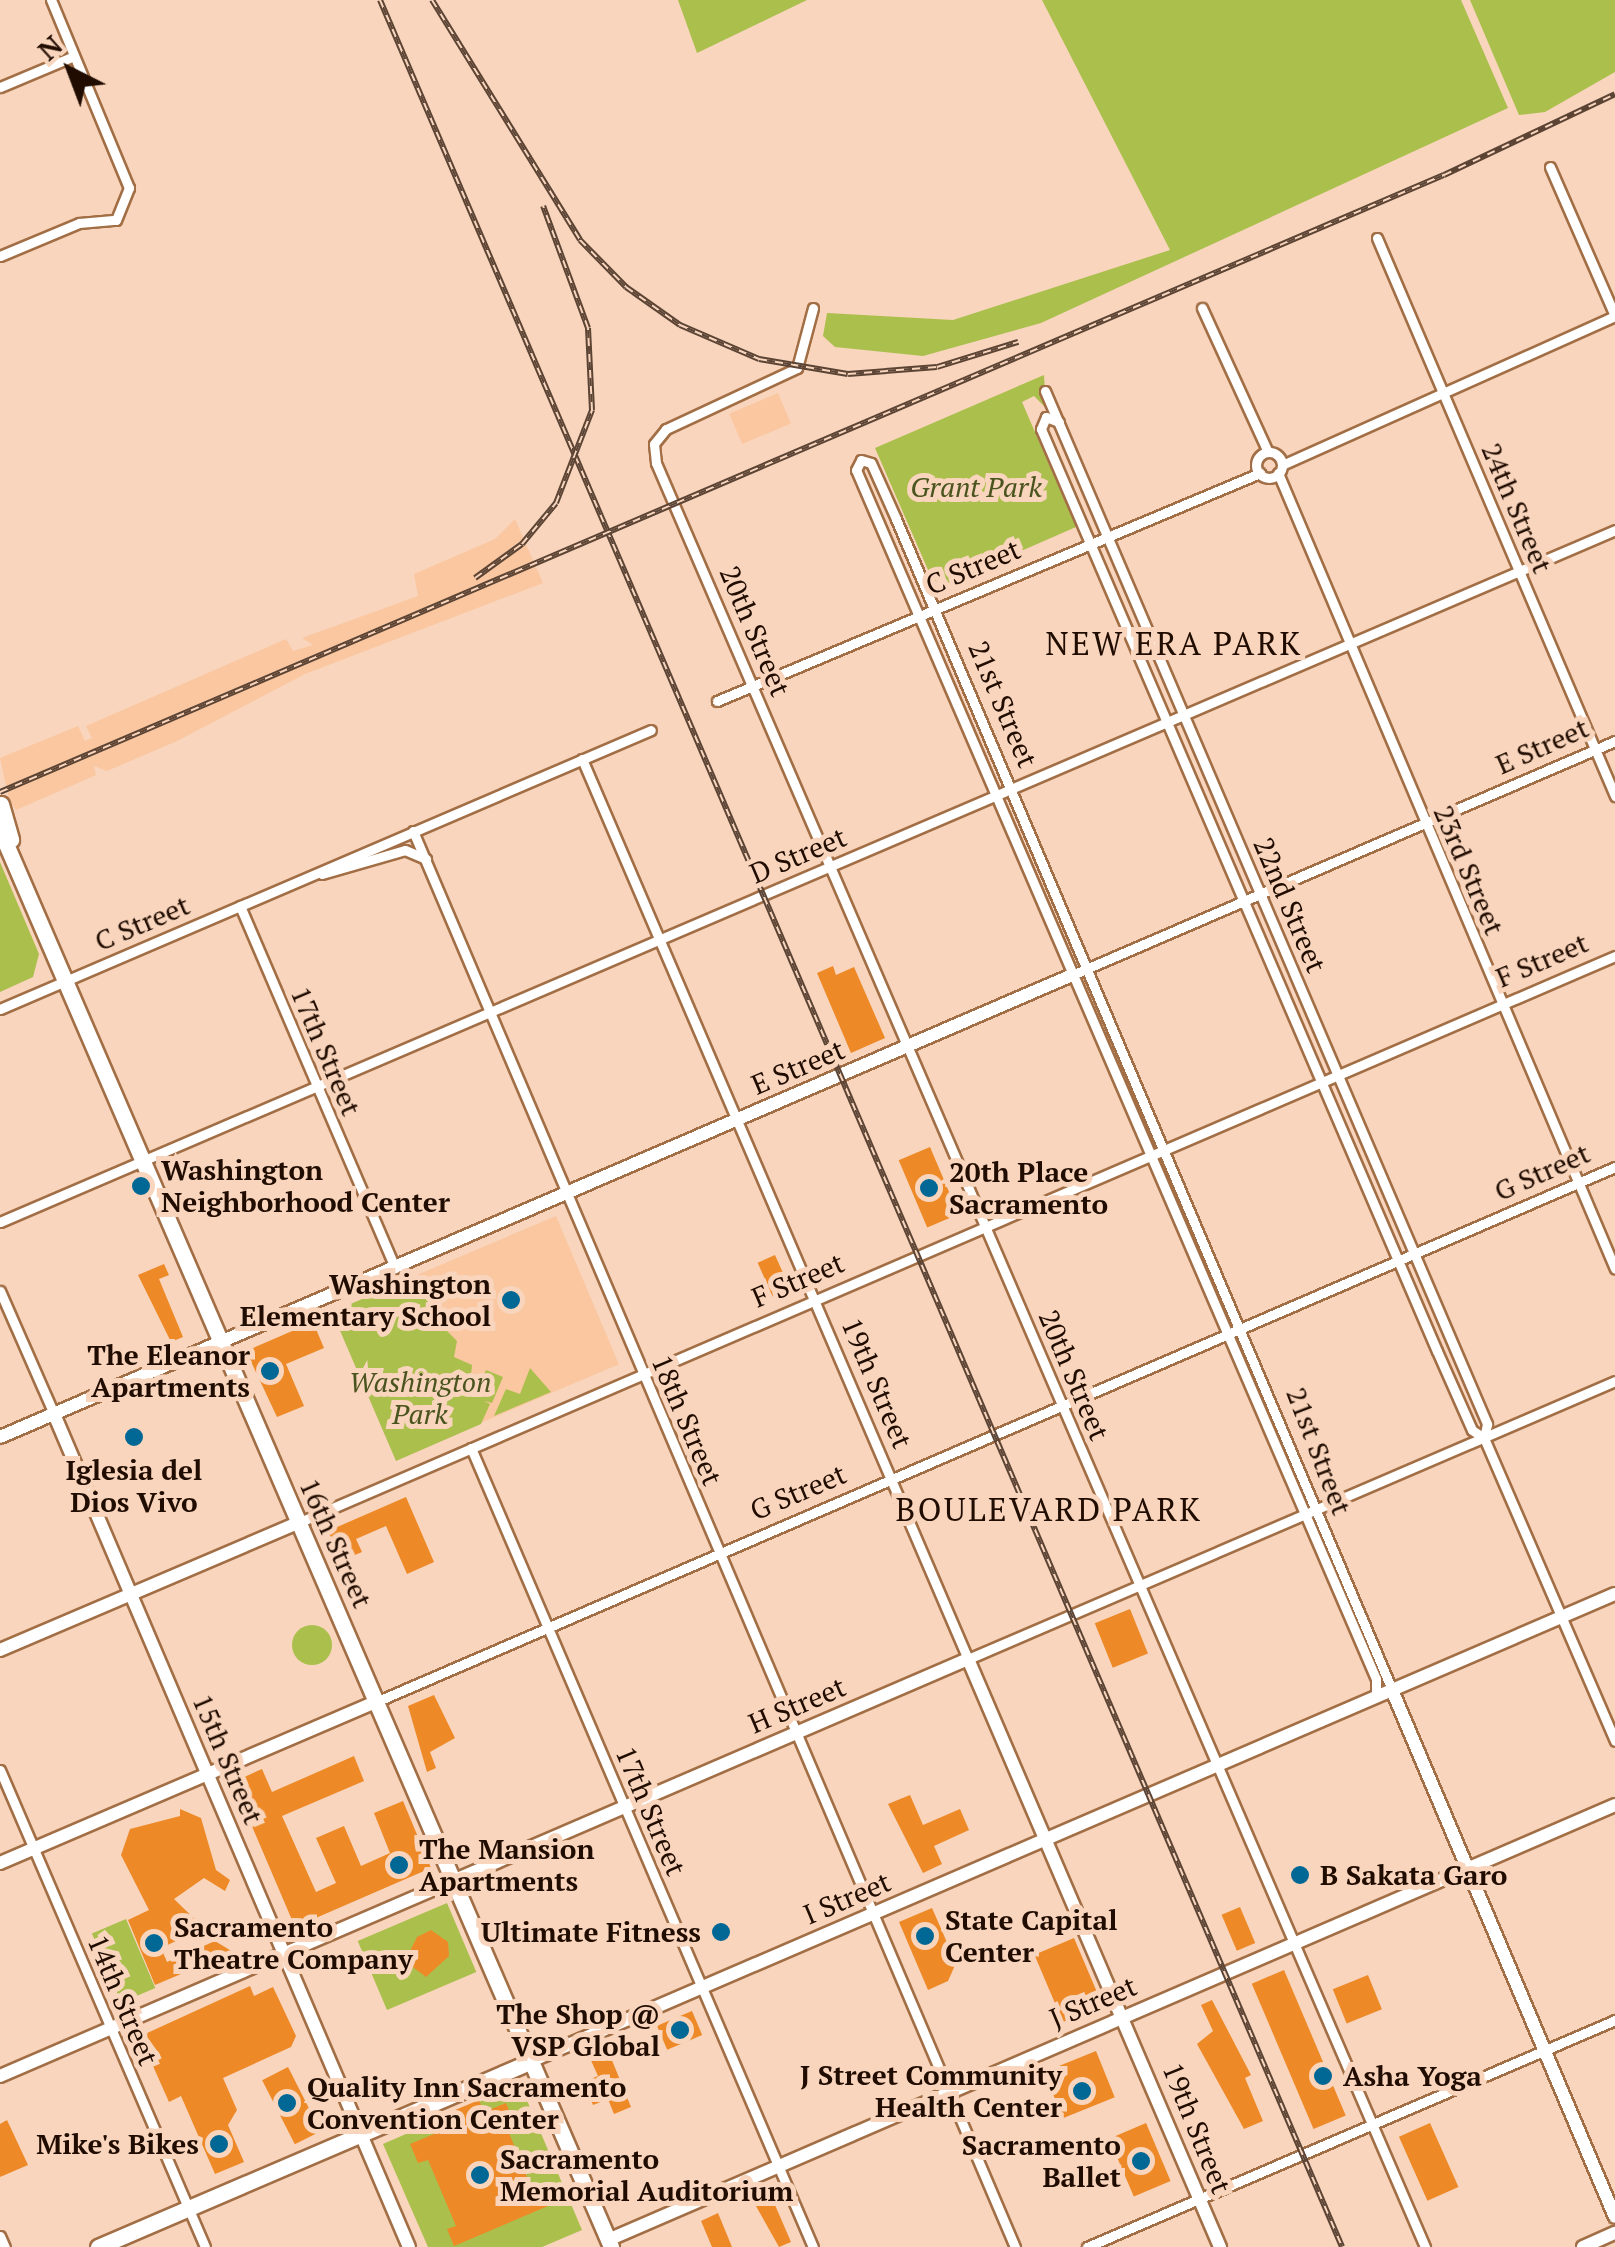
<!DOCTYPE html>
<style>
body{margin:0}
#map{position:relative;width:1615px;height:2247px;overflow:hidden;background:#f8d5bc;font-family:"PT Serif",serif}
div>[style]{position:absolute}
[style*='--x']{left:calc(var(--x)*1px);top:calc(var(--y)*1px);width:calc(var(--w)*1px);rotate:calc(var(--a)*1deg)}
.built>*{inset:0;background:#fac7a0;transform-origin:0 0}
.green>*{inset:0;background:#abbf4c;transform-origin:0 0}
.round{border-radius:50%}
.building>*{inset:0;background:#ee8927;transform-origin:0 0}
.roads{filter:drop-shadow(2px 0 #a26e45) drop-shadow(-2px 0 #a26e45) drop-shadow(0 2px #a26e45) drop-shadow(0 -2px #a26e45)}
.street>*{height:9px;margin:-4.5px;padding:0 4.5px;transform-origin:4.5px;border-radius:4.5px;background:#fff}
.street>.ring{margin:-4.5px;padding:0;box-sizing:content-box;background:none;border:9px solid #fff;border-radius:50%}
.secondary>*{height:12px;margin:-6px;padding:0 6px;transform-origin:6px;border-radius:6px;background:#fff}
.primary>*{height:15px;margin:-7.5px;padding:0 7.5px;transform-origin:7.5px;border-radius:7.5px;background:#fff}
.rail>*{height:6px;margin-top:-3px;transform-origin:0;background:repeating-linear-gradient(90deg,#f8d5bc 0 8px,#5c4435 0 16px);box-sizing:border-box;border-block:2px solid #5c4435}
.dots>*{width:28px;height:28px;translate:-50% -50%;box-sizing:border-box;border:5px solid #f8d5bc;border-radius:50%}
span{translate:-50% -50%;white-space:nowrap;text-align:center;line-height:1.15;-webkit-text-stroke:10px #f8d5bc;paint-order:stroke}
.park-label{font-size:28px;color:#4a541f;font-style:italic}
.street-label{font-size:28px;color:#200c00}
.poi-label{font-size:28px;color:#200c00;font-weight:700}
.left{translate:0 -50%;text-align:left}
.right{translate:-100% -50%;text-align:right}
.quarter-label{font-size:32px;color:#200c00;letter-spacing:2.5px}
.north{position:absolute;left:20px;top:20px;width:100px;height:100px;-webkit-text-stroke:8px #f8d5bc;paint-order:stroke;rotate:318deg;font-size:28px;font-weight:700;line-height:40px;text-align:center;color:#200c00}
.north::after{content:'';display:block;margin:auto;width:35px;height:45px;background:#200c00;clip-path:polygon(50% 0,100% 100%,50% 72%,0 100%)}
</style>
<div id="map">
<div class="built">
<i style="left:778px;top:393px;width:33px;height:53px;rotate:67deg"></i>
<i style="clip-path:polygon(515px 519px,543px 583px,305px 674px,177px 741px,107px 771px,94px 766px,96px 775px,16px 810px,9px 800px,0 758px,78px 726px,85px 741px,92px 738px,86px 726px,286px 639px,293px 651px,313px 645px,302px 638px,418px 596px,414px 574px,495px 539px)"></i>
<i style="left:556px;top:1216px;width:161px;height:150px;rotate:67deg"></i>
</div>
<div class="green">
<i style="clip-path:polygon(678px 0,807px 0,697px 53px)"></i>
<i style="clip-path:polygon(1042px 0,1461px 0,1508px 108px,1041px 323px,923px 356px,835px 347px,823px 336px,827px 313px,953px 320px,1170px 250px)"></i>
<i style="clip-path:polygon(1470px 0,1615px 0,1615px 72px,1545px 112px,1519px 115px)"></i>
<i style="clip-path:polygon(1044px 375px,1046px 408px,1034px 396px,1022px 402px,1076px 527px,944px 585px,932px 579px,875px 448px)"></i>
<i style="clip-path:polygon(0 862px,39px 954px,33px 977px,0 992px)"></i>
<i style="clip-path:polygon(418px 1275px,441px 1291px,438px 1322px,457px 1341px,454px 1357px,472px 1365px,469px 1395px,475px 1397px,486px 1370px,503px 1377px,492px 1403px,484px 1401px,490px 1404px,481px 1424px,396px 1461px,332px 1312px)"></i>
<i style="clip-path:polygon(530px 1368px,551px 1392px,494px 1416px,506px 1389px,520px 1394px)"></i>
<i class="round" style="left:292px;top:1625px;width:40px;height:40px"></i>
<i style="left:447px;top:1903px;width:75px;height:97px;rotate:67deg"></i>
<i style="left:126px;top:1919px;width:75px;height:37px;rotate:67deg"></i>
<i style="clip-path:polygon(520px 2084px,582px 2230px,542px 2247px,428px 2247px,383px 2144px)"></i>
</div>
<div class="building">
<i style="clip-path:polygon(833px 966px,836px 975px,854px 967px,885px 1038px,851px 1053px,817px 973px)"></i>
<i style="left:930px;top:1147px;width:73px;height:34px;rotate:67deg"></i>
<i style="left:775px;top:1255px;width:37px;height:19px;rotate:66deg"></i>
<i style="clip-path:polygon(164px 1264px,169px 1275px,159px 1279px,183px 1337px,171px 1342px,138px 1275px)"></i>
<i style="clip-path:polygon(313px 1322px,324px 1348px,286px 1364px,304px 1406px,277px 1417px,246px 1351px)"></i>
<i style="clip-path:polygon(406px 1497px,434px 1562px,407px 1574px,386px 1526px,356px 1539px,362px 1552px,341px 1561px,328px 1531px)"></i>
<i style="left:1130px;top:1609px;width:48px;height:38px;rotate:68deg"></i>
<i style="clip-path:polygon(434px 1695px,455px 1738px,430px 1752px,436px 1768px,427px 1772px,408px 1706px)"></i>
<i style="clip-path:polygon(354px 1756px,364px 1781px,282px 1816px,316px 1892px,336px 1883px,316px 1838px,344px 1826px,361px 1866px,390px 1853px,374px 1813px,403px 1801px,431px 1868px,295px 1927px,233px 1782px,262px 1769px,272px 1792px)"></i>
<i style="clip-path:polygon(910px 1795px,923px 1825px,960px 1809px,969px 1830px,934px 1846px,942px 1864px,923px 1873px,888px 1804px)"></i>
<i style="clip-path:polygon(180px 1809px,201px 1818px,216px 1870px,230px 1880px,225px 1891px,204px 1878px,174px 1899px,204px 1928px,161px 1948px,167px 1962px,215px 1941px,233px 1952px,155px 1985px,128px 1920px,149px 1910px,121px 1855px,130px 1829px,180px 1816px)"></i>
<i style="left:1240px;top:1907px;width:39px;height:20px;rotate:67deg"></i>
<i style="clip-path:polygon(932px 1908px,956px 1963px,948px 1981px,928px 1990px,899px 1922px)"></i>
<i style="clip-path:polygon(431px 1930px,448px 1942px,449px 1956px,426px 1977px,405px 1961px,417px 1937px)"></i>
<i style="left:1074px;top:1938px;width:73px;height:43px;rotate:67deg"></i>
<i style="left:1284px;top:1970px;width:158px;height:35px;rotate:67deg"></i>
<i style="left:1368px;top:1975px;width:37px;height:38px;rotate:68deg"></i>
<i style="clip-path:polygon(250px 1986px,254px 1996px,273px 1987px,296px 2036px,291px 2047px,223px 2078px,237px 2110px,228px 2125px,244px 2162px,215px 2174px,181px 2096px,169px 2102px,149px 2057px,158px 2052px,145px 2034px)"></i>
<i style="clip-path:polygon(1212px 2000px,1251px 2075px,1245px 2078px,1263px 2121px,1244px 2129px,1197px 2044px,1213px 2031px,1201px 2005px)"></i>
<i style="left:692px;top:2011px;width:26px;height:38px;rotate:67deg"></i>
<i style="clip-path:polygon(607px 2048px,631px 2107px,614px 2114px,608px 2099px,593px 2105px,583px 2082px,598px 2076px,589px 2056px)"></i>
<i style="left:1096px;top:2051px;width:50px;height:56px;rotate:68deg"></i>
<i style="left:288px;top:2067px;width:72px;height:29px;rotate:63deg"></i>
<i style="clip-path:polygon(479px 2100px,484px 2112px,506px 2103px,513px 2120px,505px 2123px,533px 2192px,541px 2189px,548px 2206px,454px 2246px,447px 2229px,456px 2226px,428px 2160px,418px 2163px,410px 2144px,434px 2134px,429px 2121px)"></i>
<i style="clip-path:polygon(7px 2120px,28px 2165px,0 2177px,0 2124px)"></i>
<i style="left:1146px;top:2123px;width:63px;height:40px;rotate:67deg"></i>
<i style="left:1430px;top:2123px;width:70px;height:34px;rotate:66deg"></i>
<i style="clip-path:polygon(769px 2191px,791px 2242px,779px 2247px,752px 2199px)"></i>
<i style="clip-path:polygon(718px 2213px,732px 2247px,712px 2247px,701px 2221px)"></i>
</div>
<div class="roads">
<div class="street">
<i style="--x:0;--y:87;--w:80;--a:-22.7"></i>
<i style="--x:1550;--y:167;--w:163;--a:66.4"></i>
<i style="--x:1377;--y:238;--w:607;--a:66.9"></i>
<i style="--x:0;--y:256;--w:86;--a:-22.7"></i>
<i style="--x:79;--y:223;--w:37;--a:-5"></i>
<i style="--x:116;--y:220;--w:35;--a:-68"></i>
<i style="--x:129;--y:188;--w:204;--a:-112.5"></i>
<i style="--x:813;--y:308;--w:62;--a:104.9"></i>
<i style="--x:797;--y:368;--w:145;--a:155"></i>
<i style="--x:666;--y:429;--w:19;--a:129"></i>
<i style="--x:654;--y:444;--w:19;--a:84"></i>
<i style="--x:656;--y:463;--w:1943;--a:66.68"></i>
<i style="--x:1202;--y:308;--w:158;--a:65.4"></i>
<i style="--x:1045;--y:391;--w:1124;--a:66.83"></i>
<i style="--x:1487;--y:1424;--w:14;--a:102"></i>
<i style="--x:1059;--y:422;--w:14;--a:-159"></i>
<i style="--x:1046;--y:417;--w:13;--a:113"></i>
<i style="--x:1041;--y:429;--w:1003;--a:66.76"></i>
<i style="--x:1437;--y:1351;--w:86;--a:66.1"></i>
<i style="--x:1472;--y:1430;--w:14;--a:34"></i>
<i style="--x:1484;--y:1438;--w:330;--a:66.6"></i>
<i class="ring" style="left:1256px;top:452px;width:17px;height:17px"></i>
<i style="--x:1282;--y:465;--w:365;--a:-24.1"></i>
<i style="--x:1278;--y:473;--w:864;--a:67.05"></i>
<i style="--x:717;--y:701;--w:589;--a:-22.78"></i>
<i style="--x:582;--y:759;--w:979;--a:66.79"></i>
<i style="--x:968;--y:1659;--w:704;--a:-23.25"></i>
<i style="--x:413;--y:831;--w:1539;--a:66.97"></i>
<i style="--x:322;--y:874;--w:86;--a:-16.1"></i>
<i style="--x:405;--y:850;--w:23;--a:23"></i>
<i style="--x:240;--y:906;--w:394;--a:66.8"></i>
<i style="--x:1072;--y:975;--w:591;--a:-23.31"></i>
<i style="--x:0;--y:1009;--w:708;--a:-23.2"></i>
<i style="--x:0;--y:1222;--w:1757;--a:-23.19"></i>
<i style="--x:0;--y:1291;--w:134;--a:66.3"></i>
<i style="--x:471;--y:1448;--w:869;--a:66.83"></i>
<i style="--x:300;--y:1522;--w:1432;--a:-23.29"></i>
<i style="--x:1376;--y:1697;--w:18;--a:-90"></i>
<i style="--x:1376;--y:1679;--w:1316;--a:-113.27"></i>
<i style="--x:856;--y:470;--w:11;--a:-63"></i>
<i style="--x:861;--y:460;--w:10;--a:17"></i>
<i style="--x:871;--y:463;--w:61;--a:65.9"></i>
<i style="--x:896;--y:519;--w:1272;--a:67.04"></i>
<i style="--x:378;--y:1701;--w:1347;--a:-23.35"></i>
<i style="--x:0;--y:1770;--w:519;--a:66.74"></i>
<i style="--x:0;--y:2236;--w:12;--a:66"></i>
<i style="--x:1087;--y:2247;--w:575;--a:-23.26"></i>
</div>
<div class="secondary">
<i style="--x:54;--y:1414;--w:905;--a:66.92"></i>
<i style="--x:0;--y:1437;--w:1167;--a:-23.31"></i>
<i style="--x:0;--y:1650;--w:326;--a:-23.1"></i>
<i style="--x:1392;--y:1690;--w:572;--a:67.06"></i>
<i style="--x:0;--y:1863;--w:411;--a:-23.2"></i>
<i style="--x:531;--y:2061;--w:1180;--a:-23.31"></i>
<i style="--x:0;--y:2076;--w:1054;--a:-23.31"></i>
<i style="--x:968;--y:1659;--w:640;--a:66.8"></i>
<i style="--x:608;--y:2240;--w:1097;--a:-23.36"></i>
<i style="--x:1583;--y:2247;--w:35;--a:-24"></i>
</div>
<div class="primary">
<i style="--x:1;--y:804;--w:37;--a:74"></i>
<i style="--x:0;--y:830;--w:1543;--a:66.67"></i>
<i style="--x:98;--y:2247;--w:471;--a:-23.2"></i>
</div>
</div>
<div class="rail">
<i style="--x:380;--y:0;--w:2444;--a:66.82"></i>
<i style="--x:432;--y:0;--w:282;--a:58.3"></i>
<i style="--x:580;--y:240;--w:66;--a:45.6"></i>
<i style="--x:626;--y:287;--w:66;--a:35.1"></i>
<i style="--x:680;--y:325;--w:86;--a:23.3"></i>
<i style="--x:759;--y:359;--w:90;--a:9.6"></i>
<i style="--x:848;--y:374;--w:89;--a:-4.5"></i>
<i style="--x:937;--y:367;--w:85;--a:-17.2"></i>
<i style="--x:475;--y:578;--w:58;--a:-35.9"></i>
<i style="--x:522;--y:544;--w:53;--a:-50.3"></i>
<i style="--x:556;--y:503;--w:100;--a:-68.8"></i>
<i style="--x:592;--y:410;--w:82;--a:-92.8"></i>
<i style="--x:588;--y:328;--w:130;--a:-110.2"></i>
<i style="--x:0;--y:792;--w:1570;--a:-23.14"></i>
<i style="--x:1444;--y:175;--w:189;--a:-25.3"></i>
</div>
<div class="dots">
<i style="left:141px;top:1186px;background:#016795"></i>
<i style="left:929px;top:1188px;background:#016795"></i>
<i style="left:511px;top:1300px;background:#016795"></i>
<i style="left:270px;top:1371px;background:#016795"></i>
<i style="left:134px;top:1437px;background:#016795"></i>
<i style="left:399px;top:1865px;background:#016795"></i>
<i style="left:1300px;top:1875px;background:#016795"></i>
<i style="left:721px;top:1932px;background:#016795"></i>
<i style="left:925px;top:1936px;background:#016795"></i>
<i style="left:154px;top:1943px;background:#016795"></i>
<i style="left:680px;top:2030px;background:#016795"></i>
<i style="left:1323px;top:2076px;background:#016795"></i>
<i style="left:1082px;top:2091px;background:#016795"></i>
<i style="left:287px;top:2103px;background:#016795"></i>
<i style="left:219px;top:2144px;background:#016795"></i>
<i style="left:1141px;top:2161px;background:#016795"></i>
<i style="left:480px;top:2175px;background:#016795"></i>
</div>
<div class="park-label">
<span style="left:976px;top:487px">Grant Park</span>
<span style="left:420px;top:1398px">Washington<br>Park</span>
</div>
<div class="street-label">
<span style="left:1517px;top:508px;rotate:67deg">24th Street</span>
<span style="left:973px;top:567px;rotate:-23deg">C Street</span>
<span style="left:755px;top:631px;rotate:67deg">20th Street</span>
<span style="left:1003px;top:704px;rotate:67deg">21st Street</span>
<span style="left:1542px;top:746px;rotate:-24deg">E Street</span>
<span style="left:798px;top:855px;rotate:-23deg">D Street</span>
<span style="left:1469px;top:870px;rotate:67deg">23rd Street</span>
<span style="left:1290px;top:905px;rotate:67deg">22nd Street</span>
<span style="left:142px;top:923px;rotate:-23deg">C Street</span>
<span style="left:1542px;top:960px;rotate:-23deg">F Street</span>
<span style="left:326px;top:1051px;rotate:67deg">17th Street</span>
<span style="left:798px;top:1067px;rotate:-23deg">E Street</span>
<span style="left:1542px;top:1172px;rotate:-24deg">G Street</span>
<span style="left:798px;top:1280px;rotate:-23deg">F Street</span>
<span style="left:1074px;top:1375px;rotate:67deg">20th Street</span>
<span style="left:877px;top:1383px;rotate:67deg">19th Street</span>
<span style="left:687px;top:1420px;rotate:67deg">18th Street</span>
<span style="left:1319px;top:1451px;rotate:69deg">21st Street</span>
<span style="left:798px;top:1492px;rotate:-23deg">G Street</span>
<span style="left:336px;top:1543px;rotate:66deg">16th Street</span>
<span style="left:797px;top:1705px;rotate:-23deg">H Street</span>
<span style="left:228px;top:1759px;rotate:67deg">15th Street</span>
<span style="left:651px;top:1811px;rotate:67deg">17th Street</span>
<span style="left:847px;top:1898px;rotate:-23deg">I Street</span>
<span style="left:123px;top:2000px;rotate:67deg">14th Street</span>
<span style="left:1093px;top:2002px;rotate:-23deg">J Street</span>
<span style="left:1197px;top:2128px;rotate:68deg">19th Street</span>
</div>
<div class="poi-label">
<span class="left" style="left:161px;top:1186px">Washington<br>Neighborhood Center</span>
<span class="left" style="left:949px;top:1188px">20th Place<br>Sacramento</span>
<span class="right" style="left:491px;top:1300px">Washington<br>Elementary School</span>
<span class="right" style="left:250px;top:1371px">The Eleanor<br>Apartments</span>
<span style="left:134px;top:1486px">Iglesia del<br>Dios Vivo</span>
<span class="left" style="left:419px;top:1865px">The Mansion<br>Apartments</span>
<span class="left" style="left:1320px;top:1875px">B Sakata Garo</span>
<span class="left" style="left:945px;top:1936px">State Capital<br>Center</span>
<span class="left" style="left:174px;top:1943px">Sacramento<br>Theatre Company</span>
<span class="right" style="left:701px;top:1932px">Ultimate Fitness</span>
<span class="right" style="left:660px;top:2030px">The Shop @<br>VSP Global</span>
<span class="right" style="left:1062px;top:2091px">J Street Community<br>Health Center</span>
<span class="left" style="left:1343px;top:2076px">Asha Yoga</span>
<span class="left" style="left:307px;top:2103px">Quality Inn Sacramento<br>Convention Center</span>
<span class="right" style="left:199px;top:2144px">Mike's Bikes</span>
<span class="right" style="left:1121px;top:2161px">Sacramento<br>Ballet</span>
<span class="left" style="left:500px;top:2175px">Sacramento<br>Memorial Auditorium</span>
</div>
<div class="quarter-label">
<span style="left:1174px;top:643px">NEW ERA PARK</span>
<span style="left:1049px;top:1509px">BOULEVARD PARK</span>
</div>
<div class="north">N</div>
</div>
